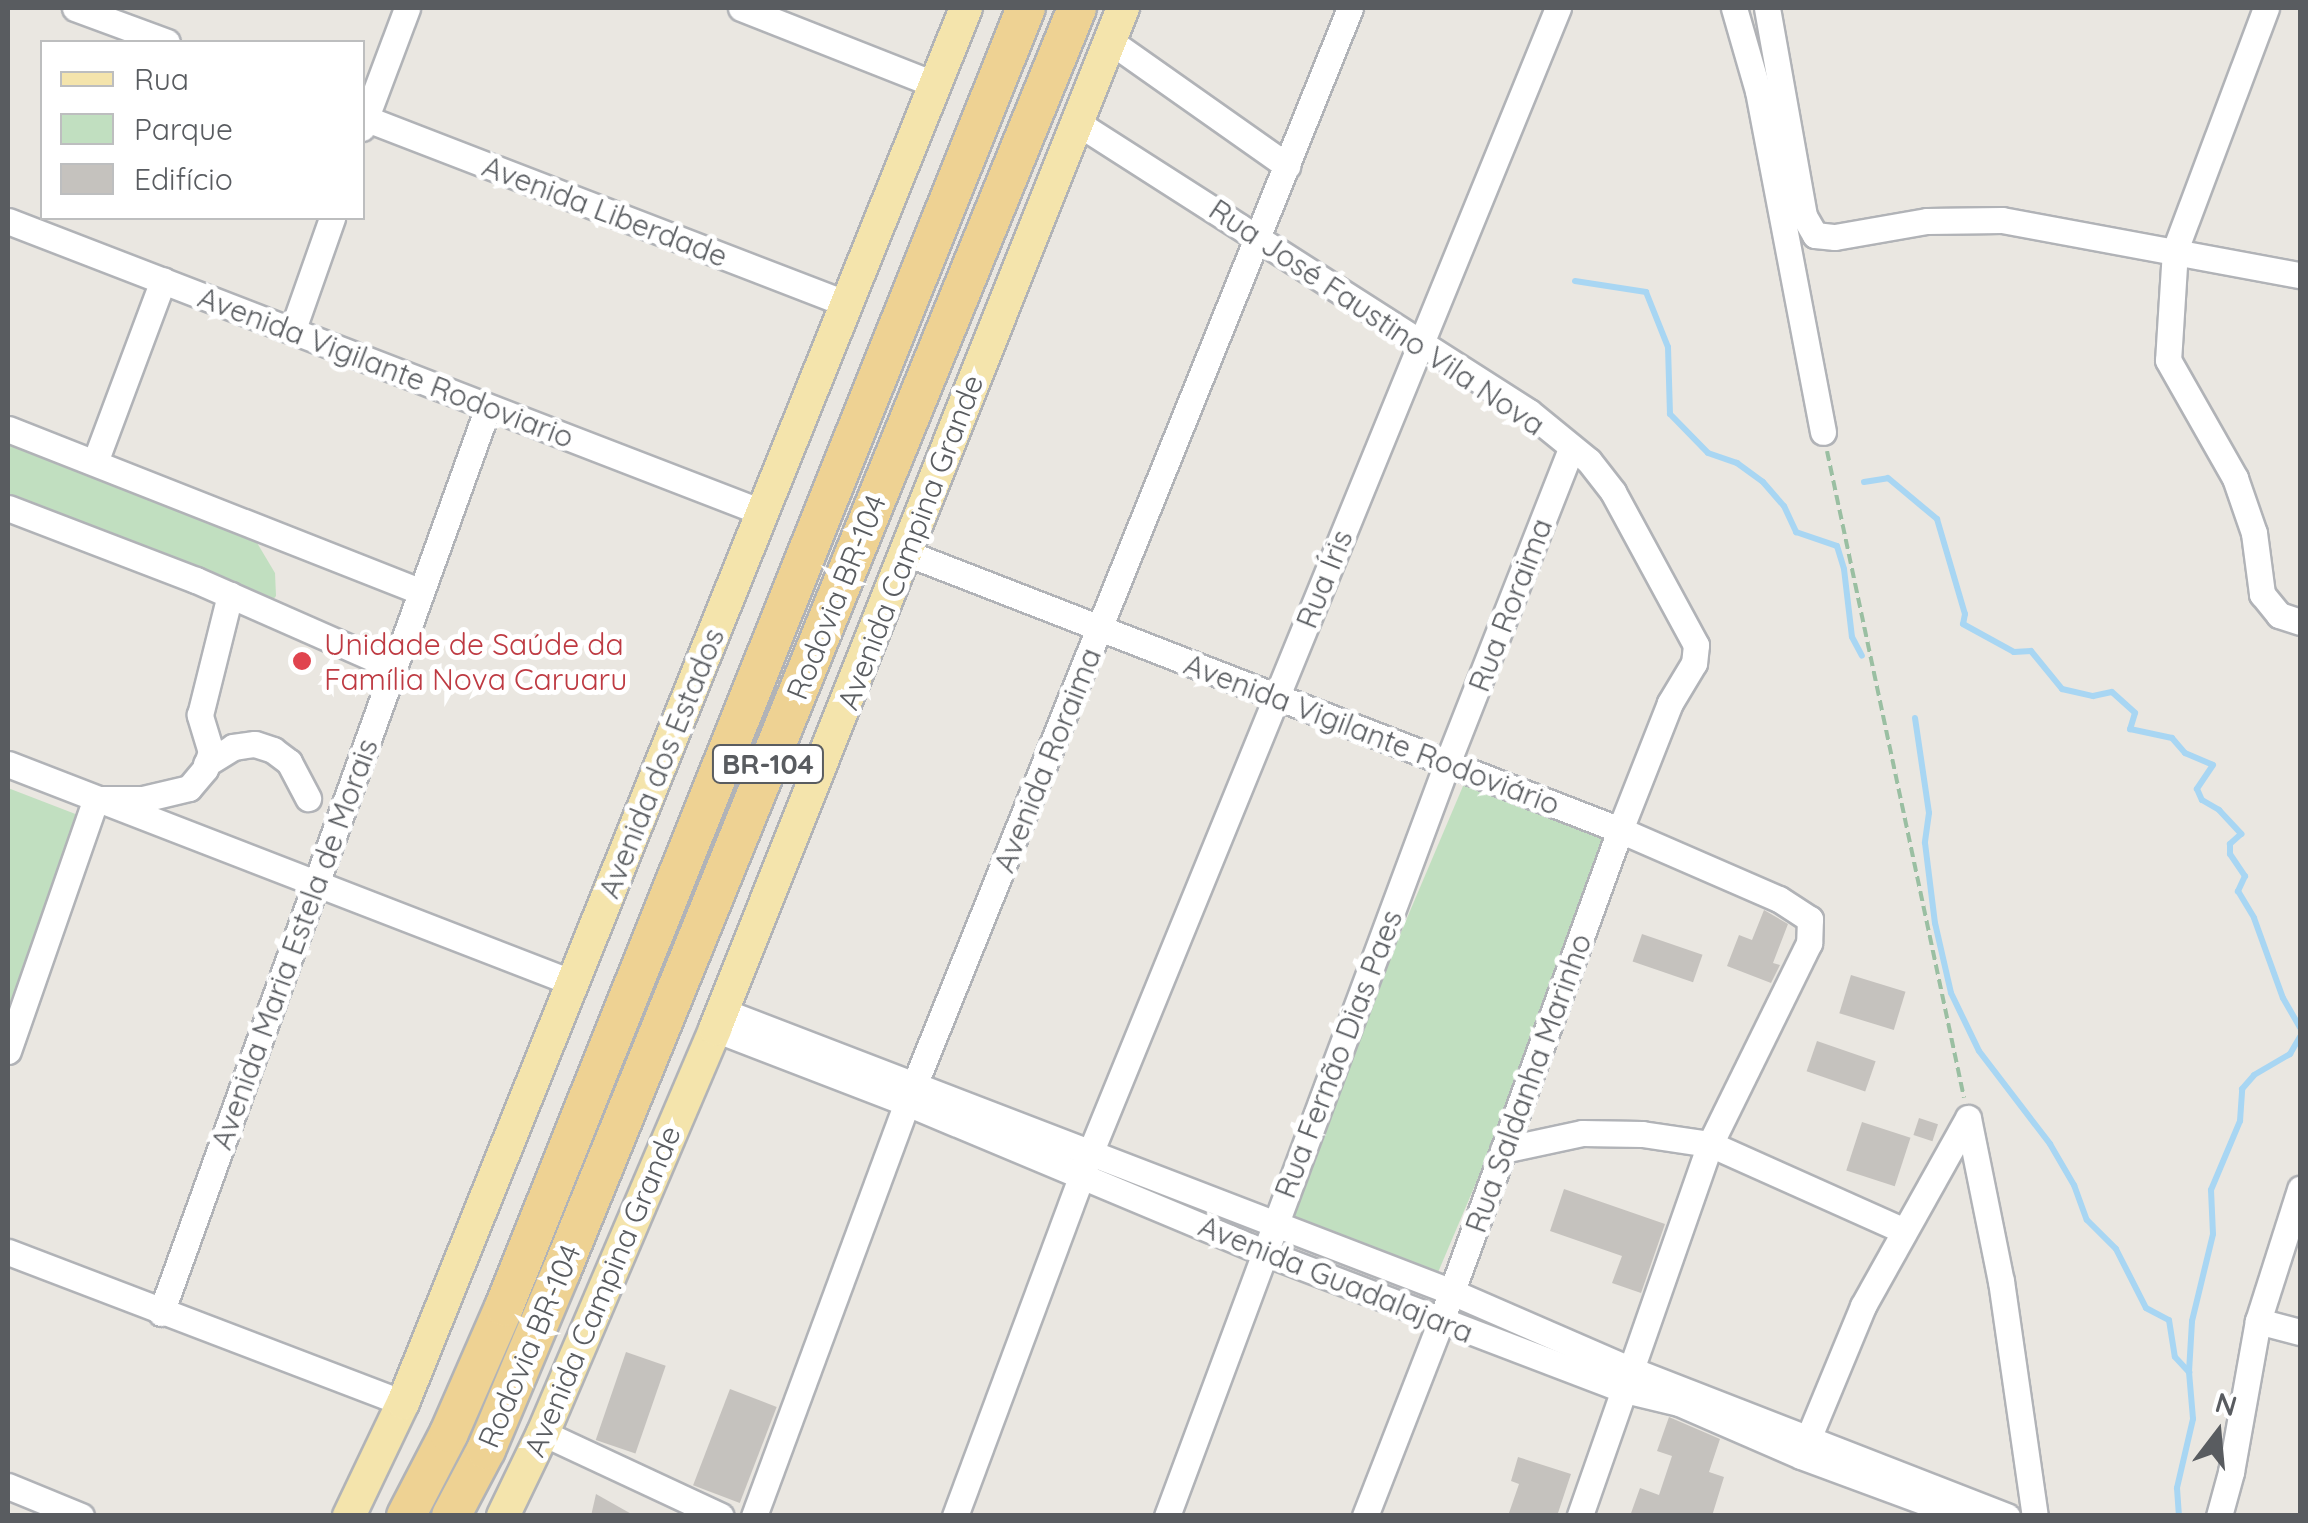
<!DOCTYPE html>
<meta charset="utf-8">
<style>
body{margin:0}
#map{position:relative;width:2308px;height:1523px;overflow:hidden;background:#eae7e1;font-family:Quicksand,sans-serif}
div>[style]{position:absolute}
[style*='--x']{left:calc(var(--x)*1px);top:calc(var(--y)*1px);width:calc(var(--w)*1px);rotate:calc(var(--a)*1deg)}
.green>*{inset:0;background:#c1dfc0;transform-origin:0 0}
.stream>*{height:6px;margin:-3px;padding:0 3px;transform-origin:3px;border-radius:3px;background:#a8d6f3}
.building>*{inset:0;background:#c5c2be;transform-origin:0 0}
.path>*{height:4px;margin-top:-2px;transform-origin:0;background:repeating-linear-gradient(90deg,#9abfa2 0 10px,transparent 0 15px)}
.roads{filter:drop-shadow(2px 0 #b1b3b7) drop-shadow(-2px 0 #b1b3b7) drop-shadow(0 2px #b1b3b7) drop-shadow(0 -2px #b1b3b7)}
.minor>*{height:25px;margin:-12.5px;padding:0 12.5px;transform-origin:12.5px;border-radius:12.5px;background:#fff}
.major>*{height:32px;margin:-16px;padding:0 16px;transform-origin:16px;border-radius:16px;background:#f4e4ac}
.highway>*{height:38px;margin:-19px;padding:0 19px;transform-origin:19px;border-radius:19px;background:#eed293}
.dots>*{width:28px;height:28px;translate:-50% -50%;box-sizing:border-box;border:5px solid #fff;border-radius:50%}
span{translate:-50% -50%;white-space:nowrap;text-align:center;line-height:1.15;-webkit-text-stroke:10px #fff;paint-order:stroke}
.shield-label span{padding:2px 8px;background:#fff;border:2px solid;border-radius:8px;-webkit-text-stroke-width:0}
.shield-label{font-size:28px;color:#595c60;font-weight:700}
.street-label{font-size:30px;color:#595c60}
.health-label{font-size:30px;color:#be3a42}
.left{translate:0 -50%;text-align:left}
.frame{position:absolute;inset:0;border:10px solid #595c60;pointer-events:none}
.legend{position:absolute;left:40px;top:40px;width:325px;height:180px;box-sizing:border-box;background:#fff;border:2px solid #bdbebf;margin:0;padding:12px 18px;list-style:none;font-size:30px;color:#595c60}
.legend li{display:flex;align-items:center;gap:20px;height:50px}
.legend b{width:50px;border:2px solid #bdbebf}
.north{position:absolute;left:2168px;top:1383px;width:100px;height:100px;-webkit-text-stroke:8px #fff;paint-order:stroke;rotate:16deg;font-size:28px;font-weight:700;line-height:40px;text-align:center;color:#595c60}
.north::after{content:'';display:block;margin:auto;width:35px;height:45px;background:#595c60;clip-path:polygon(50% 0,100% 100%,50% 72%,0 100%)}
</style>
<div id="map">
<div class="green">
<i style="clip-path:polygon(8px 439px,250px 531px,275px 573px,276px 596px,268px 606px,8px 501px)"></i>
<i style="left:1469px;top:772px;width:167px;height:483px;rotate:23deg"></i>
<i style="clip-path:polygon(8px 788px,78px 815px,8px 1009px)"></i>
</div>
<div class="stream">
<i style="--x:1575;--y:281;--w:72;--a:8.8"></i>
<i style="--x:1646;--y:292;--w:59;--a:68.2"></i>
<i style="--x:1668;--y:347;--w:67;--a:88.3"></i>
<i style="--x:1670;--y:414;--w:54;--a:45.7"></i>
<i style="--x:1708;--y:453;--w:31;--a:19"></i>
<i style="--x:1737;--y:463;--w:32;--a:36"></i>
<i style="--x:1763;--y:482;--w:32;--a:49"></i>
<i style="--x:1784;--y:506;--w:29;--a:65"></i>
<i style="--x:1796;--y:532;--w:43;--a:18.9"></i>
<i style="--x:1837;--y:546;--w:24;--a:73"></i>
<i style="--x:1844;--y:569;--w:68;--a:83.3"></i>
<i style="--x:1852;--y:637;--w:21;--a:62"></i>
<i style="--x:1864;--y:482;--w:24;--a:-9"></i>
<i style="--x:1888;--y:478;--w:64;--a:39.9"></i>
<i style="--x:1937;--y:519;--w:99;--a:73.6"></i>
<i style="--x:1965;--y:614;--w:10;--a:101"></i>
<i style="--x:1963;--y:624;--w:58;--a:28.8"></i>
<i style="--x:2014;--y:652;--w:17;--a:-3"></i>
<i style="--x:2031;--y:651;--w:49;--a:50.8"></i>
<i style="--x:2062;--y:689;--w:32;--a:13"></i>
<i style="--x:2093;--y:696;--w:19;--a:-12"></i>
<i style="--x:2112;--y:692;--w:31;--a:42"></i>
<i style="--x:2135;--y:713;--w:17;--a:107"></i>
<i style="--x:2130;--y:729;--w:43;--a:12.1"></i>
<i style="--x:2172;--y:738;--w:20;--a:49"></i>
<i style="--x:2185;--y:753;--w:30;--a:23"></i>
<i style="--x:2213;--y:765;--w:29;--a:124"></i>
<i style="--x:2197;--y:789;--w:12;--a:66"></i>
<i style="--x:2202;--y:800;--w:20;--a:30"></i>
<i style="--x:2219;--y:810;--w:33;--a:47"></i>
<i style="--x:2241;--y:834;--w:15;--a:138"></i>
<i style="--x:2230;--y:844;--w:10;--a:90"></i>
<i style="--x:2230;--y:854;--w:27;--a:56"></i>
<i style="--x:2245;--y:876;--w:17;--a:115"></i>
<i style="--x:2238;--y:891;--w:31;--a:59"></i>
<i style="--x:2254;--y:918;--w:85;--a:70.1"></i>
<i style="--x:2283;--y:998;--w:34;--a:60"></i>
<i style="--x:1915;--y:718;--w:96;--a:81.6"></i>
<i style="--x:1929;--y:813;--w:30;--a:98"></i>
<i style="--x:1925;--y:843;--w:81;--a:82.9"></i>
<i style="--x:1935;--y:923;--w:72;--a:77.1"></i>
<i style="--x:1951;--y:993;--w:64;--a:64.2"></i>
<i style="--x:1979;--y:1051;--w:117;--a:52.6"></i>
<i style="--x:2050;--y:1144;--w:48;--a:59.7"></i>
<i style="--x:2074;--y:1185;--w:37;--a:70"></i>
<i style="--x:2087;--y:1220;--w:41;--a:45"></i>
<i style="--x:2116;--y:1249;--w:66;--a:63"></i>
<i style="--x:2146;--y:1308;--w:26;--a:28"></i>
<i style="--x:2169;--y:1320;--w:37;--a:81"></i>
<i style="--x:2175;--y:1357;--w:21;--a:47"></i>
<i style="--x:2189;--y:1372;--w:47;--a:85.1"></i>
<i style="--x:2193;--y:1419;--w:71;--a:103.1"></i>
<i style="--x:2177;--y:1488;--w:28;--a:86"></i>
<i style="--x:2189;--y:1372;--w:51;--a:-86.6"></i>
<i style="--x:2192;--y:1321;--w:89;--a:-76.4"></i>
<i style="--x:2213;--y:1234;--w:44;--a:-92.6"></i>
<i style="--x:2211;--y:1190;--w:75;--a:-67.2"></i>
<i style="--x:2240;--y:1121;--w:32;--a:-86"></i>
<i style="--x:2242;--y:1089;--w:18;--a:-49"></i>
<i style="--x:2254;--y:1075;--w:42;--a:-30.3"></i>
<i style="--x:2290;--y:1054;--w:20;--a:-60"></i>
</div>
<div class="building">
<i style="clip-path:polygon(1764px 910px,1788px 924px,1773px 963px,1780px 965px,1771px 983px,1727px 966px,1739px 935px,1752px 940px)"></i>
<i style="left:1642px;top:934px;width:64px;height:29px;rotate:19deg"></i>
<i style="left:1851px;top:975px;width:57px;height:40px;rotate:17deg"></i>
<i style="left:1817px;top:1041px;width:62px;height:32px;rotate:19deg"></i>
<i style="left:1919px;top:1118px;width:20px;height:18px;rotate:18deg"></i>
<i style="left:1862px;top:1122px;width:51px;height:51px;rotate:18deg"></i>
<i style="clip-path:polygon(1564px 1189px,1665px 1224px,1641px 1293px,1612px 1283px,1622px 1256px,1550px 1231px)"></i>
<i style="left:626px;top:1352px;width:42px;height:93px;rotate:19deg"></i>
<i style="left:730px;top:1389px;width:50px;height:103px;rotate:21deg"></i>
<i style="clip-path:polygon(1669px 1417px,1720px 1439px,1709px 1472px,1724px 1477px,1712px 1516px,1630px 1516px,1640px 1488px,1659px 1495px,1672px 1456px,1657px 1451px)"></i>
<i style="clip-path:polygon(1518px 1457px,1571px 1474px,1557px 1516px,1508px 1516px,1519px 1484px,1511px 1481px)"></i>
<i style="clip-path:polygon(596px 1494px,635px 1516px,591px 1516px)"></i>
</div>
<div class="path">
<i style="--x:1827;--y:451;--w:661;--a:78.04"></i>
</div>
<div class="roads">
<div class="minor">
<i style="--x:75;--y:8;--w:98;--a:20.3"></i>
<i style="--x:741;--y:8;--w:210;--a:21.5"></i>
<i style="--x:1734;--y:8;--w:86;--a:73.9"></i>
<i style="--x:1758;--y:91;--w:347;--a:79.2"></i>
<i style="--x:1767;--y:8;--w:211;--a:79.9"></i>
<i style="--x:1804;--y:216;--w:22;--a:60"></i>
<i style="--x:1815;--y:235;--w:20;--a:6"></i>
<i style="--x:1835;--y:237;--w:93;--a:-9.9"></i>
<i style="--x:1927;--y:221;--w:75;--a:-0.8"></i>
<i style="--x:2002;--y:220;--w:303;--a:10.5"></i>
<i style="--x:2266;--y:8;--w:259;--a:110.6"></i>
<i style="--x:2175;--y:250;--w:110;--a:93.6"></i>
<i style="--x:2168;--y:360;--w:136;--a:60.4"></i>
<i style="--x:2235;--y:478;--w:58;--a:70.9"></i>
<i style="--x:2254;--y:533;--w:62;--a:82.5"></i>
<i style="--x:2262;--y:594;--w:27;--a:51"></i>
<i style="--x:2279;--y:615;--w:22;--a:18"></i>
<i style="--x:1110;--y:41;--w:217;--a:35.2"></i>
<i style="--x:362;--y:117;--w:520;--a:21.08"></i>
<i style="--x:1076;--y:122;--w:538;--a:32.63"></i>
<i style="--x:1529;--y:412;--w:77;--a:39.2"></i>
<i style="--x:1589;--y:461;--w:39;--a:52"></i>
<i style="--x:1613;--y:492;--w:174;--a:61.5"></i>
<i style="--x:1696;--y:645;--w:18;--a:96"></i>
<i style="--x:1694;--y:663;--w:47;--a:121"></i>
<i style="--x:1670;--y:703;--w:136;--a:111.5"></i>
<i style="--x:1620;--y:830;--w:523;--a:110.03"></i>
<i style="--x:1441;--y:1321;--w:209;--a:111.3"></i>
<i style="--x:362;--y:128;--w:128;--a:-69.4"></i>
<i style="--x:8;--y:221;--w:810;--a:21.12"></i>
<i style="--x:293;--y:329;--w:118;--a:-70.6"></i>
<i style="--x:8;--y:429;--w:443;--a:21.5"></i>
<i style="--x:95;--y:462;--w:194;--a:-69.5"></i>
<i style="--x:8;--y:508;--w:201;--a:21"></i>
<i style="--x:196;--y:580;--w:215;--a:23.8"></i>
<i style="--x:904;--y:552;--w:768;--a:21.22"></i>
<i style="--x:1620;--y:830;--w:173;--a:23.5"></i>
<i style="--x:1779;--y:899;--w:37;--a:33"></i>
<i style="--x:1810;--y:919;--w:24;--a:92"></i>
<i style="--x:1809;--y:943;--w:224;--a:116.2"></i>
<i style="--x:1710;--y:1144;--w:394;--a:109.3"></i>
<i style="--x:8;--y:764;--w:604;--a:21.17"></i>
<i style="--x:206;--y:764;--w:32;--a:-32"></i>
<i style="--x:233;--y:747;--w:22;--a:-8"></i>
<i style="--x:255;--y:744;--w:19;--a:18"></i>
<i style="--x:273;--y:750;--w:20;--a:37"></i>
<i style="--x:289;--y:762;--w:41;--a:62.2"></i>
<i style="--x:722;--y:1011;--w:782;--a:21.05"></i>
<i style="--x:1452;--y:1292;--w:193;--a:23.5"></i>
<i style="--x:1629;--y:1369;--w:406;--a:21.3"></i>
<i style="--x:715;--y:1029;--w:206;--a:21.1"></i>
<i style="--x:907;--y:1103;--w:386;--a:22.7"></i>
<i style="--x:1263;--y:1252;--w:383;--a:20.9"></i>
<i style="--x:1621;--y:1389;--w:60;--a:13.6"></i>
<i style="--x:1679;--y:1403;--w:133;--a:23.5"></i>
<i style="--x:1801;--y:1456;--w:167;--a:20.3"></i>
<i style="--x:8;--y:1051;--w:267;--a:-70.8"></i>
<i style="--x:96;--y:799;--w:47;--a:0"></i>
<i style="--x:143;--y:799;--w:47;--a:-13.4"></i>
<i style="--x:189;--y:788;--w:25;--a:-50"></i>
<i style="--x:205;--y:769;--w:18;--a:-71"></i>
<i style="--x:211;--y:752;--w:39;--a:-107"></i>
<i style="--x:200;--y:715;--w:124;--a:-76"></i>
<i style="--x:1968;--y:1118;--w:166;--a:78.6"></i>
<i style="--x:2001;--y:1281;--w:237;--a:81.8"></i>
<i style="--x:1503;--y:1150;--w:81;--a:-12.1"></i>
<i style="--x:1582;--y:1133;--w:60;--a:1"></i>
<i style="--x:1642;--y:1134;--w:69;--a:8.4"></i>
<i style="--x:1710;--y:1144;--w:210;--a:24.1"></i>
<i style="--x:8;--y:1252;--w:423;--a:20.9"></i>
<i style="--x:161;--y:1313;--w:963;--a:-70.15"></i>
<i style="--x:2258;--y:1321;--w:43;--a:14.7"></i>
<i style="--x:543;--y:1433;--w:196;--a:25"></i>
<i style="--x:1803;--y:1451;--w:157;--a:-67.5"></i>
<i style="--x:1863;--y:1306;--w:215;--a:-60.8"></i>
<i style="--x:8;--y:1486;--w:79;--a:22.3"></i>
<i style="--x:754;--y:1516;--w:440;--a:-69.7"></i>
<i style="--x:907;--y:1103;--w:1181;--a:-67.97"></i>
<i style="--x:955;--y:1516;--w:390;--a:-69.6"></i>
<i style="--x:1091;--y:1151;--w:1235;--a:-67.78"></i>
<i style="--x:1167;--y:1516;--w:806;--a:-69.59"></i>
<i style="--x:1448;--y:761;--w:335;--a:-68.5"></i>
<i style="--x:2219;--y:1516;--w:46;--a:-74.7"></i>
<i style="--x:2231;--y:1472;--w:153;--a:-79.9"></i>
<i style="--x:2258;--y:1321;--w:139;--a:-72.3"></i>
</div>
<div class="major">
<i style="--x:349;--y:1516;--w:125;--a:-64.5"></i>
<i style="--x:403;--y:1403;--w:1504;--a:-68.02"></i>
<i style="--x:503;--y:1516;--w:92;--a:-64.3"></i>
<i style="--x:543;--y:1433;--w:439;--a:-66.9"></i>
<i style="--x:715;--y:1029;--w:1100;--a:-68.22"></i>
</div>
<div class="highway">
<i style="--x:406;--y:1516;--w:93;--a:-62.6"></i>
<i style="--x:449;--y:1433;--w:137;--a:-66.4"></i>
<i style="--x:504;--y:1307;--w:1400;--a:-68.11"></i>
<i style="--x:451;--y:1516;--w:75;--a:-62.1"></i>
<i style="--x:486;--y:1450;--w:193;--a:-67.2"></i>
<i style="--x:561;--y:1272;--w:1365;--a:-67.79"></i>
</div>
</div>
<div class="dots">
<i style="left:302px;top:661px;background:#e0444e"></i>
</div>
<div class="shield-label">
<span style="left:768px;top:764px">BR-104</span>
</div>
<div class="street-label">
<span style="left:605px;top:211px;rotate:21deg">Avenida Liberdade</span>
<span style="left:1377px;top:317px;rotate:34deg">Rua José Faustino Vila Nova</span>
<span style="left:386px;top:367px;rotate:21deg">Avenida Vigilante Rodoviario</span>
<span style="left:910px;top:542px;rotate:-69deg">Avenida Campina Grande</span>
<span style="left:1324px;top:579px;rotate:-68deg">Rua Íris</span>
<span style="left:836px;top:597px;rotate:-68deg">Rodovia BR-104</span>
<span style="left:1510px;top:605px;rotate:-69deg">Rua Roraima</span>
<span style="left:1372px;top:734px;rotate:21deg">Avenida Vigilante Rodoviário</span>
<span style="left:1047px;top:760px;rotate:-68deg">Avenida Roraima</span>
<span style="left:661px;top:763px;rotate:-68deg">Avenida dos Estados</span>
<span style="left:294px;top:944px;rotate:-70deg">Avenida Maria Estela de Morais</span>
<span style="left:1338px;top:1054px;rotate:-69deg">Rua Fernão Dias Paes</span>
<span style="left:1528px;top:1083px;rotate:-70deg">Rua Saldanha Marinho</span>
<span style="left:1336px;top:1279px;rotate:22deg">Avenida Guadalajara</span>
<span style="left:602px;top:1291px;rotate:-67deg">Avenida Campina Grande</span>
<span style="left:529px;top:1346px;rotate:-67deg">Rodovia BR-104</span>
</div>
<div class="health-label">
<span class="left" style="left:324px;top:661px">Unidade de Saúde da<br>Família Nova Caruaru</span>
</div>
<div class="frame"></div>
<ul class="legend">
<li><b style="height:12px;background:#f4e4ac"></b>Rua</li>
<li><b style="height:28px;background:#c1dfc0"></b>Parque</li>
<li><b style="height:28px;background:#c5c2be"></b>Edifício</li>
</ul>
<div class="north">N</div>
</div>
